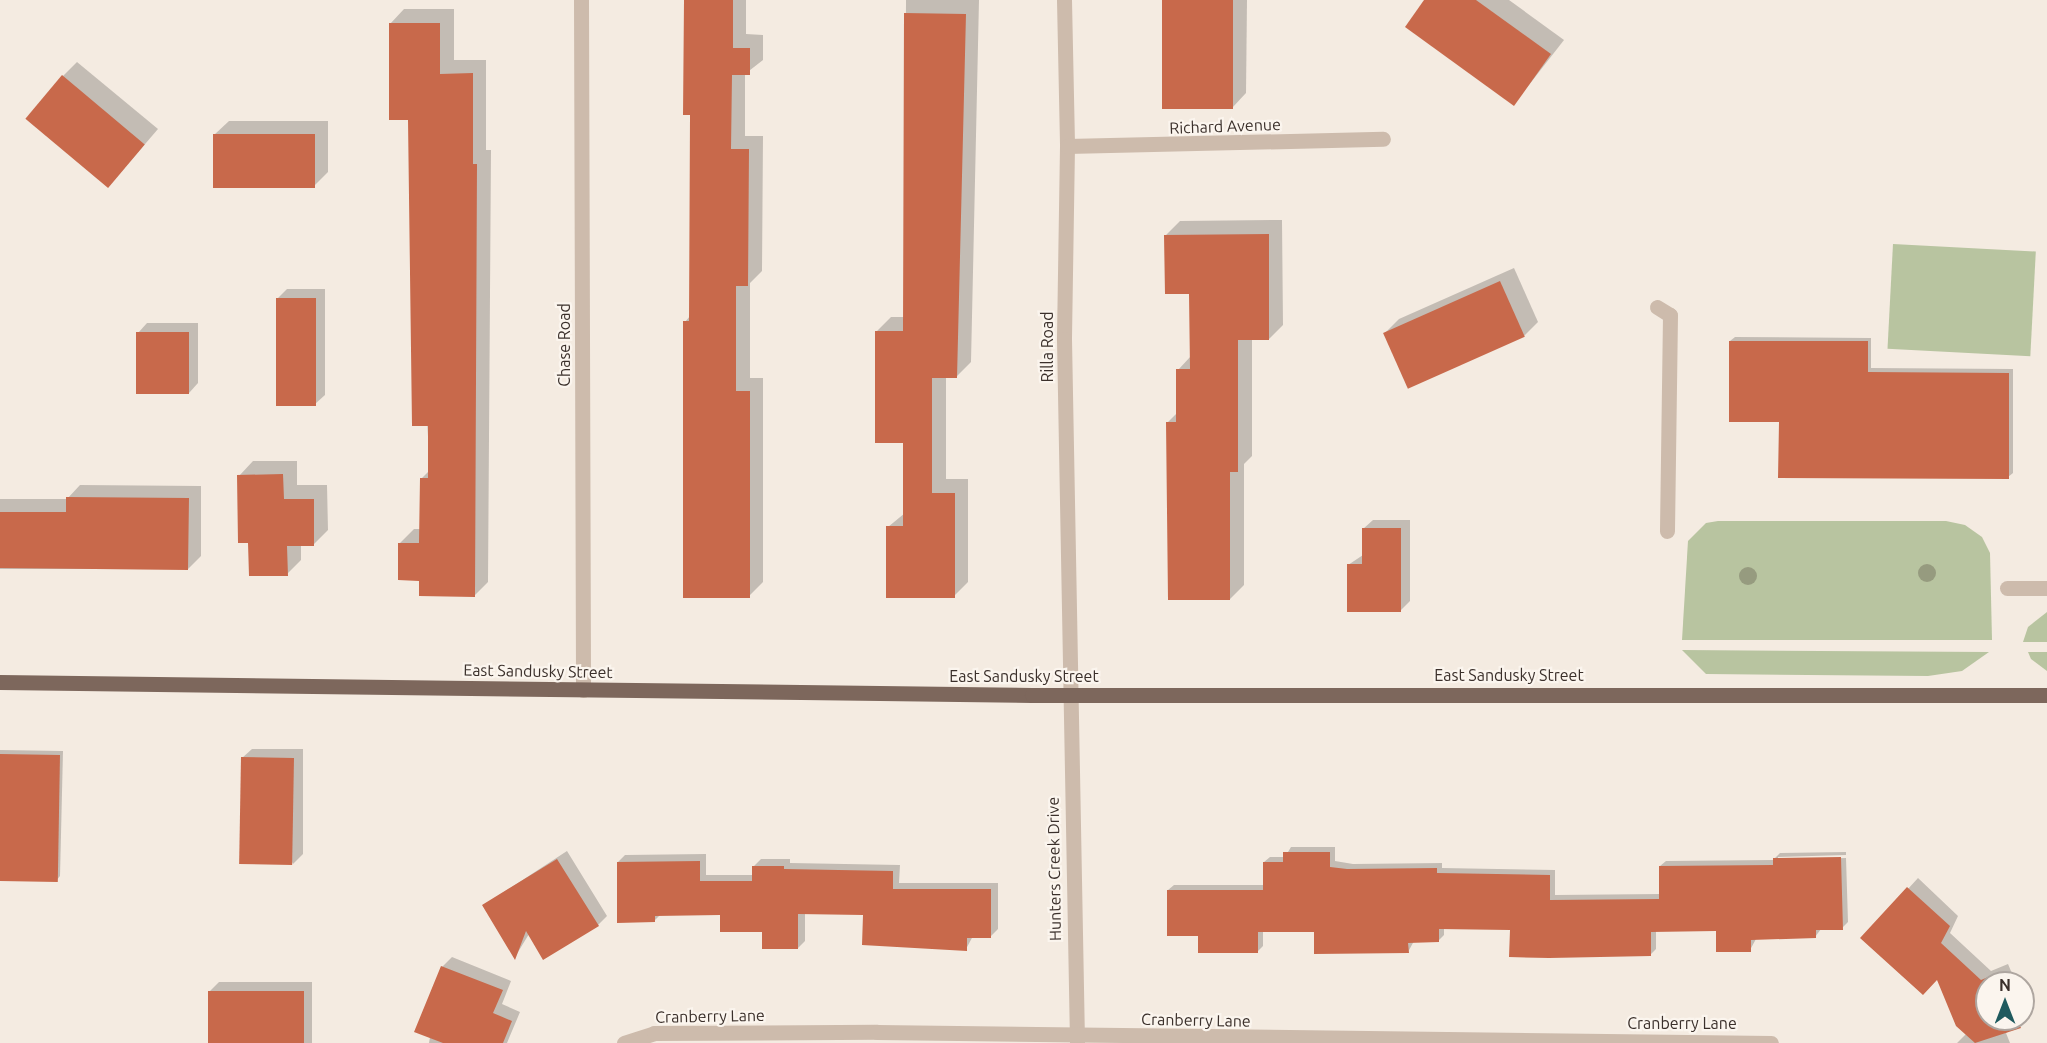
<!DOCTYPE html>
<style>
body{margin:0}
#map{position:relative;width:2047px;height:1043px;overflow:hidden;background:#f4ebe1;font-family:Ubuntu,sans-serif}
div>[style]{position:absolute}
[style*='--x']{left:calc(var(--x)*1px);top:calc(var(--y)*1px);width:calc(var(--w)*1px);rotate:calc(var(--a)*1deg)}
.green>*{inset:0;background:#b8c4a0;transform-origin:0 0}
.shadow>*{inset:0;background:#0003}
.building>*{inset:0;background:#c8694b;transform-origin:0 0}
.minor>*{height:15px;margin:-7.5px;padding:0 7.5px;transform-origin:7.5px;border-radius:7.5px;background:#cdbbac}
.major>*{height:15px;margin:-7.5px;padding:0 7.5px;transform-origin:7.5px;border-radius:7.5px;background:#7d675c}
.trees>*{width:18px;height:18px;margin:-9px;border-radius:50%;background:#969b7f}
span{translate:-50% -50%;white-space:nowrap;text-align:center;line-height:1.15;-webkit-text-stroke:4.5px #fbf5ee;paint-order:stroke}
.street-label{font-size:16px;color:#3b302b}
.north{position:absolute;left:1975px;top:971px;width:60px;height:60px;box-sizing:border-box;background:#fbf5ee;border:2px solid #aea6a0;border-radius:50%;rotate:0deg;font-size:16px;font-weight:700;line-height:24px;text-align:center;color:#3b302b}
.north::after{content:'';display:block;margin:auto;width:21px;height:27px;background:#1f5a5e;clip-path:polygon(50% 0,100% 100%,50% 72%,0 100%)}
</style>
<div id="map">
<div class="green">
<i style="left:1893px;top:244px;width:143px;height:105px;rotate:3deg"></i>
<i style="clip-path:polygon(1718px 521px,1946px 521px,1965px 525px,1982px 537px,1990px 553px,1992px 640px,1682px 640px,1688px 541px,1706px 523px)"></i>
<i style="clip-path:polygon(2047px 612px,2047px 642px,2023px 642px,2028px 627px)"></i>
<i style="clip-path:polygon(1682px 650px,1989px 652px,1962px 671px,1928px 676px,1706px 674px)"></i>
<i style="clip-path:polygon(2028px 652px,2047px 652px,2047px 671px,2031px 659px)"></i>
</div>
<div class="shadow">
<i style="clip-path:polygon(685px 0,746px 0,746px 34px,763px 35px,763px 60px,745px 74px,745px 136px,763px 136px,762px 271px,750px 283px,750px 378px,763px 378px,763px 582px,749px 596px,685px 322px,690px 316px,692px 114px)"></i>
<i style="clip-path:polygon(906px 0,979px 0,971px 362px,957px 376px,946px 376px,946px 479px,968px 479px,968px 582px,954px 596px,888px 527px,905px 513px,905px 442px,877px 331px,891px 317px,904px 317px)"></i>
<i style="clip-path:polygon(1164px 0,1247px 0,1246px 93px,1232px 108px)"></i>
<i style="clip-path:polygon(1426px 0,1509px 0,1564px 40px,1514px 104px)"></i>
<i style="clip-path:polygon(404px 9px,454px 9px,454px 60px,486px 60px,486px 150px,491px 150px,488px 582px,474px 596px,421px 579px,400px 543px,414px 529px,420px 529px,422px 478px,430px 470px,409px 118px,390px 24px)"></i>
<i style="clip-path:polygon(77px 62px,158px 129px,109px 186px,63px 76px)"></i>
<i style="clip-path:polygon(229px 121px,328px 121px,328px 172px,314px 186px,214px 135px)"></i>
<i style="clip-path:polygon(1282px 220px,1283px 325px,1269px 339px,1252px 339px,1252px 456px,1244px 464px,1244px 585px,1230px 599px,1167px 423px,1178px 412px,1178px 370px,1191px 356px,1191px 292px,1166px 235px,1180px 221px)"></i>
<i style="clip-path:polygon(1514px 268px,1538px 322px,1524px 336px,1385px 333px,1399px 319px)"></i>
<i style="clip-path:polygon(287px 289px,325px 289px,325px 395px,315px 404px,277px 299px)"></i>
<i style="clip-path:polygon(147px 323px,198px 323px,198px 383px,189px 393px,138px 333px)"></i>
<i style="clip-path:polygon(1735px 337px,1871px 338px,1871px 368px,2013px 369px,2013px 473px,2008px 477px,1780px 421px,1730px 341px)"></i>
<i style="clip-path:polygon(253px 461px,297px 461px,297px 485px,327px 485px,328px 530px,314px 544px,301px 544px,301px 560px,287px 574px,250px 541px,239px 476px)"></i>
<i style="clip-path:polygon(80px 485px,201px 486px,201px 556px,188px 569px,0 569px,0 499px,67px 499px)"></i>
<i style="clip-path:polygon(1373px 520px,1410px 520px,1410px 601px,1400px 611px,1348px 565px,1363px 555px,1363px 529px)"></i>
<i style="clip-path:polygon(252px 749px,303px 749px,303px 854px,293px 864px,242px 758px)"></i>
<i style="clip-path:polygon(0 750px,63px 751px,60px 876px,56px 881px,0 879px)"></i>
<i style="clip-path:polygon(1291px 847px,1335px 847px,1335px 861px,1353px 864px,1442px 863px,1442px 868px,1555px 870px,1555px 895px,1661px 894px,1660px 866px,1666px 861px,1773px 860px,1780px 853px,1846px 852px,1846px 855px,1778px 857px,1778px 860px,1846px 858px,1848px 922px,1842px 928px,1821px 929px,1815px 937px,1756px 939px,1750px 950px,1718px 930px,1656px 930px,1656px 949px,1650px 955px,1511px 928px,1444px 927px,1444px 935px,1438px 941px,1414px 941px,1408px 952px,1315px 930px,1263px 930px,1263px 946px,1257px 952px,1200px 934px,1168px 890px,1174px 885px,1264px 885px,1264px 862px,1270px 857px,1285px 857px)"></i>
<i style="clip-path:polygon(567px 851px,607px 916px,598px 925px,529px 934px,515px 957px,484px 905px)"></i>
<i style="clip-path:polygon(706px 854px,706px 875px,754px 875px,754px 866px,761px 859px,790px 859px,790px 863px,900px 865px,899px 883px,998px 883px,998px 929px,991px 936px,973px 936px,966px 949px,864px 914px,805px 912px,805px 941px,798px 948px,722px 913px,661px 914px,654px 921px,618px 862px,625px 855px)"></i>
<i style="clip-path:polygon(1918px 878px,1958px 916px,1950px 933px,1991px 971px,2008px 964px,2016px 983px,1987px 983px,1987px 1019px,2023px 1019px,2023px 1001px,2030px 1018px,2006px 1033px,2010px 1043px,1957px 1043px,1967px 1033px,1938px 978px,1863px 938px)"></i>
<i style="clip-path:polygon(452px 957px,511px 981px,502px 1004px,520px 1012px,507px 1043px,429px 1043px,442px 967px)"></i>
<i style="clip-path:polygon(219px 982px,312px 982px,312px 1043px,210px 1043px,210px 991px)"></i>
</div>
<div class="building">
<i style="clip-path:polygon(684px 0,733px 0,733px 48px,750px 48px,750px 75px,732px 75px,731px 149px,749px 149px,748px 286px,736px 286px,736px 391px,750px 391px,750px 598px,683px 598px,683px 321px,689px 321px,690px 115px,683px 115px)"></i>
<i style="left:1162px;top:0;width:71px;height:109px"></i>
<i style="clip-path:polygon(1424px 0,1476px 0,1551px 54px,1514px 106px,1405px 27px)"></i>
<i style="clip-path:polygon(904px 13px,966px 14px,957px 378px,932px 378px,932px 493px,955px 493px,955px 598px,886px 598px,886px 526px,903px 526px,903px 443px,875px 443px,875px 331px,903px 331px)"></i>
<i style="clip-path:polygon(389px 23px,440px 23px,440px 74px,473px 73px,473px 164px,477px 164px,475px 597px,419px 596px,419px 581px,398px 580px,398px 543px,419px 543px,420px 478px,428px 478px,428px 426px,412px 426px,408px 120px,389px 120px)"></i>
<i style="left:62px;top:75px;width:108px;height:57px;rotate:40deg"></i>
<i style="left:213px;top:134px;width:102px;height:54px"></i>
<i style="clip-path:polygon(1269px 234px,1269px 340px,1238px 340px,1238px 472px,1230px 472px,1230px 600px,1168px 600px,1166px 422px,1176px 422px,1176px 369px,1190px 369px,1189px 294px,1165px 294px,1164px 235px)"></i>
<i style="left:1500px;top:281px;width:61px;height:128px;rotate:66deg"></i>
<i style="left:276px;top:298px;width:40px;height:108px"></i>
<i style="left:136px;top:332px;width:53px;height:62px"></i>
<i style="clip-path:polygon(1729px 341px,1868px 341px,1868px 372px,2009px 373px,2009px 479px,1778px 478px,1779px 422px,1729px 422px)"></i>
<i style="clip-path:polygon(283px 474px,284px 499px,314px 499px,314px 546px,287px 546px,288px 576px,249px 576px,248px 543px,238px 543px,237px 475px)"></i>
<i style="clip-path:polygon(66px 497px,189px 498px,188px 570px,0 568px,0 512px,66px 512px)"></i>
<i style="clip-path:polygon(1362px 528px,1401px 528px,1401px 612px,1347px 612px,1347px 564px,1362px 564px)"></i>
<i style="left:0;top:754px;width:60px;height:127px;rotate:1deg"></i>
<i style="left:241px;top:757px;width:53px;height:107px;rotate:1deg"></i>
<i style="clip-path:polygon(1283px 852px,1330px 852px,1330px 867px,1347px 869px,1437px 868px,1437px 873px,1550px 875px,1550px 900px,1659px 899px,1659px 866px,1773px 865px,1773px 858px,1841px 857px,1843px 930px,1816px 930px,1816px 938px,1751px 940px,1751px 952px,1716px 952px,1716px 931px,1651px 932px,1651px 956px,1549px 958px,1509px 957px,1510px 930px,1439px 929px,1439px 942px,1408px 943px,1409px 953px,1314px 954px,1314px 932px,1258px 932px,1258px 953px,1198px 953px,1198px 936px,1167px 936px,1167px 890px,1263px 890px,1263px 862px,1283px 862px)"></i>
<i style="clip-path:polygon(557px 859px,599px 926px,543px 960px,526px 931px,515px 960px,482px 905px)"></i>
<i style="clip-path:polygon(700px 861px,700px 881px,752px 881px,752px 866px,784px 866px,784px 869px,893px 871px,893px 889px,991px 889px,991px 938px,967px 938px,967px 951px,862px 945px,863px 915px,798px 914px,798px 949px,762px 949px,762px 932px,720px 932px,720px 915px,655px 916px,655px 922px,617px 923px,617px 862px)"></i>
<i style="clip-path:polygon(1907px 887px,1950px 926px,1941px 943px,1981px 980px,1998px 973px,2003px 983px,1987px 983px,1987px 1019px,2017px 1019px,2021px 1028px,1975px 1043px,1956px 1026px,1937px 980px,1923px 995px,1860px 938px)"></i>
<i style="clip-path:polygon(441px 966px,503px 990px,493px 1013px,512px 1021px,503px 1043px,443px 1043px,414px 1032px)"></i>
<i style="left:208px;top:991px;width:96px;height:52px"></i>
</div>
<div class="minor">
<i style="--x:581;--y:0;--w:690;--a:89.83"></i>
<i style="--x:1064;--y:0;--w:146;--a:88.8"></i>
<i style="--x:1067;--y:146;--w:193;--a:90.9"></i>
<i style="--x:1064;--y:339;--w:704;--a:88.94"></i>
<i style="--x:1067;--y:146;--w:316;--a:-1.3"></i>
<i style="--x:1657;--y:307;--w:15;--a:32"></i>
<i style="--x:1670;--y:315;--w:216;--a:90.8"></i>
<i style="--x:2007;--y:588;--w:40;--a:0"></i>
<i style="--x:624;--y:1043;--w:32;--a:-18"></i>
<i style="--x:654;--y:1033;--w:223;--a:-0.3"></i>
<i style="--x:877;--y:1032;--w:894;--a:0.7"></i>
</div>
<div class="major">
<i style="--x:0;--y:682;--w:1032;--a:0.72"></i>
<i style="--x:1032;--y:695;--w:1015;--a:0"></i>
</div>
<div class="trees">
<i style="left:1927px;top:573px"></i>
<i style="left:1748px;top:576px"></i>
</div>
<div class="street-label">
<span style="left:1225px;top:126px;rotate:-2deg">Richard Avenue</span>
<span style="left:564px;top:345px;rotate:-90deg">Chase Road</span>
<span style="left:1047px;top:347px;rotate:-90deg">Rilla Road</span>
<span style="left:538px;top:671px;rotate:1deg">East Sandusky Street</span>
<span style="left:1509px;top:675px">East Sandusky Street</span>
<span style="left:1024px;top:676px">East Sandusky Street</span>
<span style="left:1054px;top:869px;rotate:-91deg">Hunters Creek Drive</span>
<span style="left:710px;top:1016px;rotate:-1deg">Cranberry Lane</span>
<span style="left:1196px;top:1020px;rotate:1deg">Cranberry Lane</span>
<span style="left:1682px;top:1023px">Cranberry Lane</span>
</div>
<div class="north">N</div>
</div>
